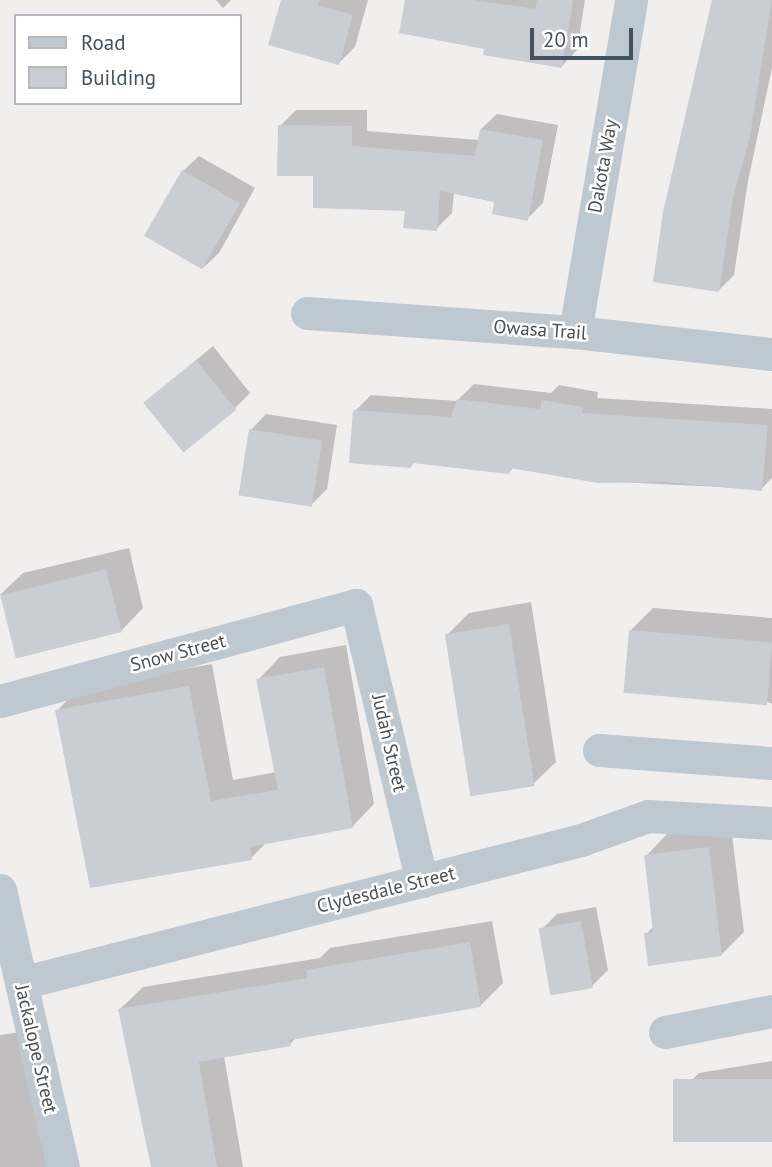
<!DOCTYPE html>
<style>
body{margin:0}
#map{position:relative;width:772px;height:1167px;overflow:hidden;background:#f1eeee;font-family:"PT Sans",sans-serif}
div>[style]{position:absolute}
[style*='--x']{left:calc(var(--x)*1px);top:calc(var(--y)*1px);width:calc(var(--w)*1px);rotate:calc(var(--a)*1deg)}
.shadow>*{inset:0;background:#0003}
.building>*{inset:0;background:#cacdd3;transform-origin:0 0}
.minor>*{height:33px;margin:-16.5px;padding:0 16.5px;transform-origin:16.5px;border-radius:16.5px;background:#bdc8d1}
span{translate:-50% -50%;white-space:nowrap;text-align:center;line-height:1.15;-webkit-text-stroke:5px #fff;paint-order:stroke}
.street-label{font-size:19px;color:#45515d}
.legend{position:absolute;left:14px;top:14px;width:228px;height:91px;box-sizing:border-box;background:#fff;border:2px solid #b5b9be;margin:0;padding:9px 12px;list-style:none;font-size:21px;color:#45515d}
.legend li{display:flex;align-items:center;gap:14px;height:35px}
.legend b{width:35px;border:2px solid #b5b9be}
.scale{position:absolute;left:530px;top:28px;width:103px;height:32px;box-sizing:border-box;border:4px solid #45515d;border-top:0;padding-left:9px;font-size:21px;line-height:24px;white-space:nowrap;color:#45515d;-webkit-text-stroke:5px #fff;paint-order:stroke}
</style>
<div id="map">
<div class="shadow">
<i style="clip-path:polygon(216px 0,231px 0,223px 8px)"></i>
<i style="clip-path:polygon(283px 0,368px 0,355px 47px,339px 63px)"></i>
<i style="clip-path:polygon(406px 0,585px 0,577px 50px,562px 66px,486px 48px)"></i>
<i style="clip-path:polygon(713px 0,772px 0,772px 68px,748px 181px,734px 275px,719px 290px)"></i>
<i style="clip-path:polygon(296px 110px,367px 110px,367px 131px,479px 140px,481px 129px,497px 114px,558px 125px,543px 203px,527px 219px,496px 200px,454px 192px,452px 213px,436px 229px,407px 210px,314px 174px,280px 126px)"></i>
<i style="clip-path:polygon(199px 156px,255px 188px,219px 253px,203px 268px,183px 171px)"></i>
<i style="clip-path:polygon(213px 346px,250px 393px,234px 409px,145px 403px)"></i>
<i style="clip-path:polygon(474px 384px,551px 393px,559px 385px,598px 392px,597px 398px,772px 409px,772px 478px,761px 489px,598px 481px,514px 467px,508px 473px,415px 461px,411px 466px,355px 411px,371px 395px,457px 401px)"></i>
<i style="clip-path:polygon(266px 414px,337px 425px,327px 489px,311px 505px,251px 430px)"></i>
<i style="clip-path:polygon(129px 548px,143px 608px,121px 631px,0 595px,23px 573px)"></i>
<i style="clip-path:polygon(531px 602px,556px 762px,533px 784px,447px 635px,469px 613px)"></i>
<i style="clip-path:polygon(653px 608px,772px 618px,772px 704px,631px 630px)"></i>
<i style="clip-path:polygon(346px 645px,374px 804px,352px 827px,267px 842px,251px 858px,57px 711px,79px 688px,212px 664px,233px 780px,276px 772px,258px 680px,280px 657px)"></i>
<i style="clip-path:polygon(731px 826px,744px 932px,721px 955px,646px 934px,654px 926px,646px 856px,668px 833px)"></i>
<i style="clip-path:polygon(596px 907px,608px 970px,592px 986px,541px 930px,557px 914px)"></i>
<i style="clip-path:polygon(492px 921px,503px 983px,480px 1006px,297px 1037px,290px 1044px,224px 1056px,243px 1167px,153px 1167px,120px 1009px,143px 987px,320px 958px,330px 948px)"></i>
<i style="clip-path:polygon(27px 1031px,48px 1167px,0 1167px,0 1035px)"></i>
<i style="clip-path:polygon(772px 1061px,772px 1140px,676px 1096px,699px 1073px)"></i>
</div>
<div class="building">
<i style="clip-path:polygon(281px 0,320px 0,318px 5px,353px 15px,339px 65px,268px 45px)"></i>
<i style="clip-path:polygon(405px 0,474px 0,535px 9px,537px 0,573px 0,562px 68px,483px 55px,484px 49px,399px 33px)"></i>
<i style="clip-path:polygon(712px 0,772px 0,750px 136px,733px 198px,719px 292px,653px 282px,663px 212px)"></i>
<i style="clip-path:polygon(278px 125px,352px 126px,352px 146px,475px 156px,480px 129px,543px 140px,528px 221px,492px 214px,494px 202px,440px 191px,437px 231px,403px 228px,405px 211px,313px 208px,313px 176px,277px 176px)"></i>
<i style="left:182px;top:170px;width:67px;height:76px;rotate:30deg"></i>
<i style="left:196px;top:360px;width:64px;height:68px;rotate:51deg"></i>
<i style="clip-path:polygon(457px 399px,540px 409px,542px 400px,583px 407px,582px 413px,768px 425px,762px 491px,667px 482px,598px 483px,510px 468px,509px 474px,412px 463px,411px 468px,349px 463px,353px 410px,451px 417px)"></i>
<i style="left:249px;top:429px;width:74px;height:67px;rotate:9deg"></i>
<i style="left:106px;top:569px;width:65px;height:109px;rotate:76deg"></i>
<i style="left:509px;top:624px;width:164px;height:65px;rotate:81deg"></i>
<i style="left:629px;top:630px;width:144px;height:63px;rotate:5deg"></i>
<i style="clip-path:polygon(324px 667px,353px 828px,250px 847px,252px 860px,90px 888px,55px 710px,189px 686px,211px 801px,278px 790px,256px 679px)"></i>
<i style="clip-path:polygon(709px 847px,722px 956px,648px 966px,644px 933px,653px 932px,644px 855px)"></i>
<i style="left:581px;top:921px;width:68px;height:43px;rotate:80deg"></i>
<i style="clip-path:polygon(470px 942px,481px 1007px,290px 1040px,291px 1046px,199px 1062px,217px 1167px,151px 1167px,118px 1009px,307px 978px,306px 970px)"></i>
<i style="left:772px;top:1079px;width:63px;height:99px;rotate:90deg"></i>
</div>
<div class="minor">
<i style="--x:307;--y:313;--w:269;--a:4.1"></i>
<i style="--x:575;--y:332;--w:198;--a:6.4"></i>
<i style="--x:575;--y:332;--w:337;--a:-80.4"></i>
<i style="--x:0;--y:701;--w:369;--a:-15.1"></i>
<i style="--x:356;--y:605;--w:284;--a:76.6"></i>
<i style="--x:599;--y:750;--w:173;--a:4.3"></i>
<i style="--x:0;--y:890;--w:284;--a:77.2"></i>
<i style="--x:21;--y:983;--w:578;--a:-14.32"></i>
<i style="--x:581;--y:840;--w:71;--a:-19.7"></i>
<i style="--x:648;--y:816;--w:124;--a:3.2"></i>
<i style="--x:665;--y:1032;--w:109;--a:-11.1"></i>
</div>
<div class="street-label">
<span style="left:603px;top:166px;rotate:-80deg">Dakota Way</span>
<span style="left:540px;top:330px;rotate:4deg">Owasa Trail</span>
<span style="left:178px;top:653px;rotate:-15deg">Snow Street</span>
<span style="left:389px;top:743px;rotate:77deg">Judah Street</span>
<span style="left:386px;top:890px;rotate:-14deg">Clydesdale Street</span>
<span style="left:36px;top:1049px;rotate:77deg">Jackalope Street</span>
</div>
<ul class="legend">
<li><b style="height:9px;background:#bdc8d1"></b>Road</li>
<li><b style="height:19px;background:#cacdd3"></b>Building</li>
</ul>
<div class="scale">20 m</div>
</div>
